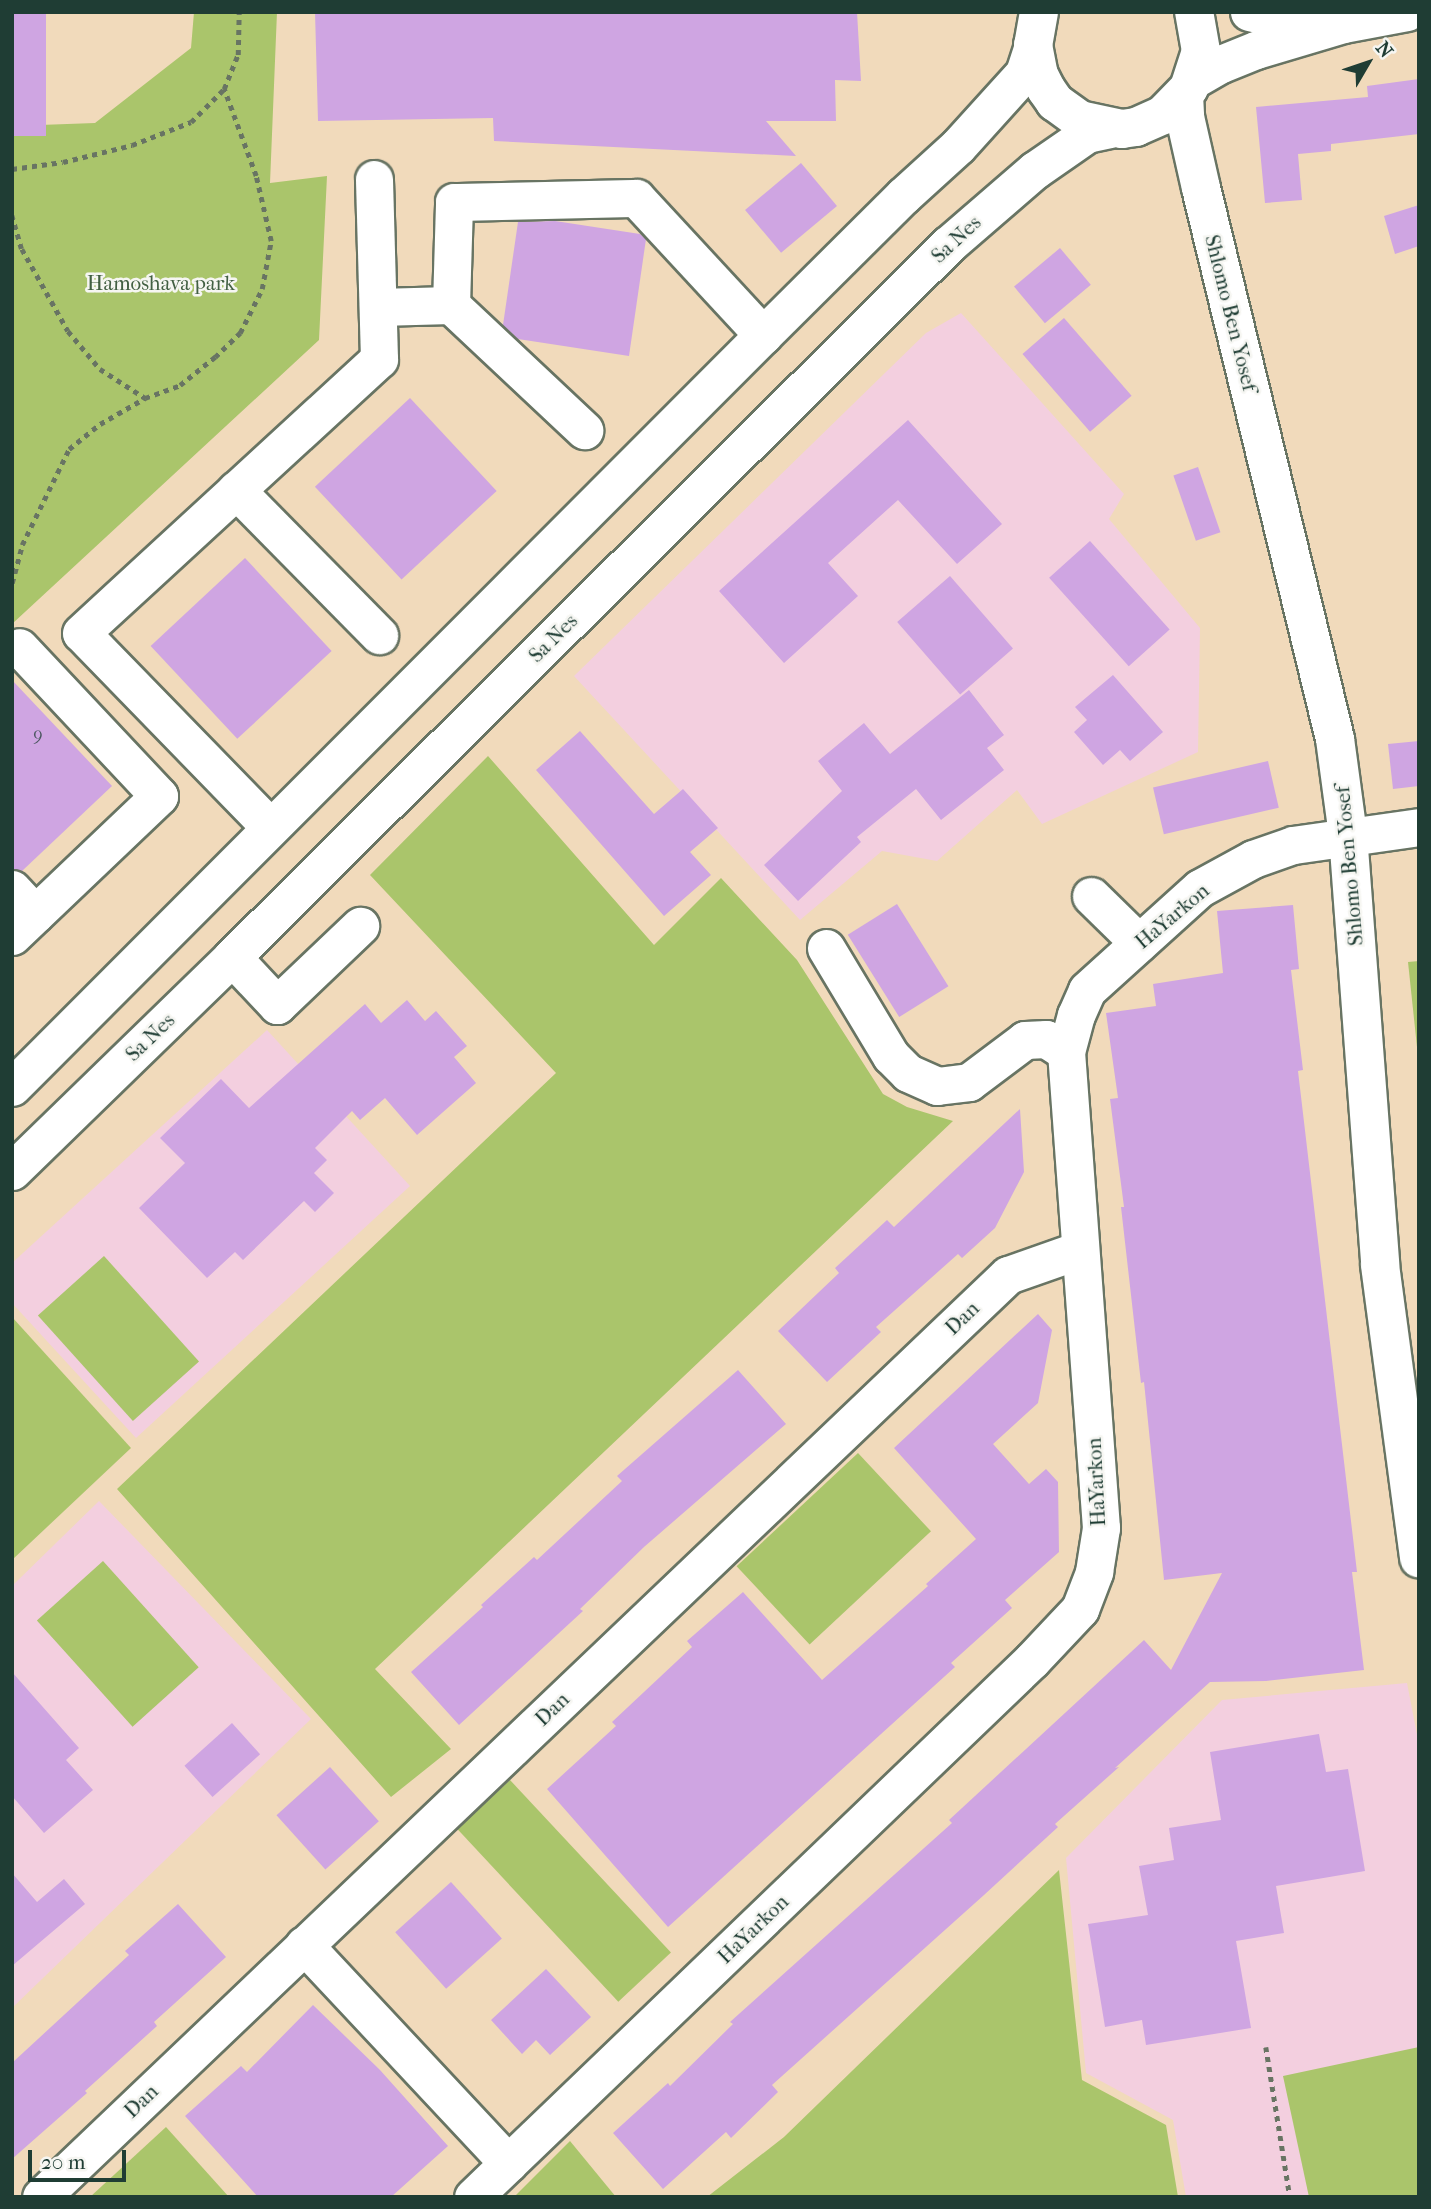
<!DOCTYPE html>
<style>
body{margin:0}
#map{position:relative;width:1431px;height:2209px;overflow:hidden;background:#f1dabb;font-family:"IM FELL French Canon",serif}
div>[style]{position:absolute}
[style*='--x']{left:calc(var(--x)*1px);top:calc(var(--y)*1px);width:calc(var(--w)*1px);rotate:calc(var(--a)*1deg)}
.built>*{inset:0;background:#f3cfdf}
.green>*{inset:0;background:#aac56b;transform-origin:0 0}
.building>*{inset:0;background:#cfa5e2;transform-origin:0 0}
.path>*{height:4.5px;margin-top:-2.25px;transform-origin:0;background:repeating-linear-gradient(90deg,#687463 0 5px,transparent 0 10px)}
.roads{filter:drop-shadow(2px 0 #687463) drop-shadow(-2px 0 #687463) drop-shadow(0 2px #687463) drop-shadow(0 -2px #687463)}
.minor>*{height:37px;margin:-18.5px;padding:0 18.5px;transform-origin:18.5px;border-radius:18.5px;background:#fff}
.major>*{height:38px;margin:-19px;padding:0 19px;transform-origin:19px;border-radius:19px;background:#fff}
span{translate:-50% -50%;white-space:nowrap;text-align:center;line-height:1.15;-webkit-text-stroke:5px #f6f6f2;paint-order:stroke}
.number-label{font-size:18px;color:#4b5760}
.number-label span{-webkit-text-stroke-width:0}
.street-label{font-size:21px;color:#1f3d34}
.park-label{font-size:21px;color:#425f42}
.frame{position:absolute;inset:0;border:14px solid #1f3d34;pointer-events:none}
.north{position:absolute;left:1333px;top:28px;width:70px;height:70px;-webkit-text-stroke:5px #f6f6f2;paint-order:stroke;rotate:51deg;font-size:19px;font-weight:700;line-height:28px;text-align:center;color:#1f3d34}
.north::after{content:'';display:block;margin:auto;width:24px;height:32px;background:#1f3d34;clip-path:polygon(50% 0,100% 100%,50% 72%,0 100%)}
.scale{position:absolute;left:28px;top:2150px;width:98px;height:32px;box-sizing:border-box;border:4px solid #1f3d34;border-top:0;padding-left:9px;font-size:21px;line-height:24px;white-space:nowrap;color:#1f3d34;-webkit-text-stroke:5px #f6f6f2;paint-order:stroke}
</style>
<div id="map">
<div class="built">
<i style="clip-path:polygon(961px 313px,1124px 494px,1109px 519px,1200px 628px,1198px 752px,1042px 824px,1017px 790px,937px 861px,882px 851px,800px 920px,574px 676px,926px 333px)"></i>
<i style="clip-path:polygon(267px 1030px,410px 1186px,136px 1438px,12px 1303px,12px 1263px)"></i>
<i style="clip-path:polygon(99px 1501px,311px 1719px,12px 2008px,12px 1586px)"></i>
<i style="clip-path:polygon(1407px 1683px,1419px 1745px,1419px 2197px,1186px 2197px,1173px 2120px,1086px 2073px,1066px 1858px,1222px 1700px)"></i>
</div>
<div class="green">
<i style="clip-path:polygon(194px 12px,277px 12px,270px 183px,327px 176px,319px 340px,12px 624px,12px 126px,95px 123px,191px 48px)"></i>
<i style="clip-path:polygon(488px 756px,654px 945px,721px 878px,797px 960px,883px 1094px,907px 1107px,953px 1121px,375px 1669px,451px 1749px,391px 1797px,117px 1489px,556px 1073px,370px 875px)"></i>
<i style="clip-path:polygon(1419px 961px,1419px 1066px,1408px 962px)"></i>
<i style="left:104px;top:1256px;width:142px;height:89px;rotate:48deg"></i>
<i style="clip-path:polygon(12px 1317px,131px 1448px,12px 1560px)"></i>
<i style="left:858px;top:1453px;width:107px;height:166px;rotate:47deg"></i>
<i style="left:103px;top:1561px;width:143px;height:89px;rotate:48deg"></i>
<i style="left:510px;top:1780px;width:236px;height:72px;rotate:47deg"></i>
<i style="clip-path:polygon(1059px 1870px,1082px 2080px,1166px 2125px,1178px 2197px,707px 2197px,784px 2137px)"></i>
<i style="clip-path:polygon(1419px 2047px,1419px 2197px,1309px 2197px,1283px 2076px)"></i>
<i style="clip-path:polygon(166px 2127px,229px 2197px,90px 2197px)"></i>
<i style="clip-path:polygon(570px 2141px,616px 2197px,514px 2197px)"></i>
</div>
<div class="building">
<i style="left:12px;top:12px;width:34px;height:124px"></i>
<i style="clip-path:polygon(315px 12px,857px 12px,861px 81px,835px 80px,836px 121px,766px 121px,796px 156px,494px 141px,493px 118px,318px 121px)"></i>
<i style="clip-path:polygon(1419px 79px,1419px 134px,1331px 144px,1331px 151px,1298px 154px,1302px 200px,1265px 203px,1256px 107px,1368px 97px,1367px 86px)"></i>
<i style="left:801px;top:163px;width:56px;height:73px;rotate:50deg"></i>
<i style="clip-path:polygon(1419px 205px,1419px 246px,1395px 254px,1384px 216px)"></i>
<i style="clip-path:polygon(555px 221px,640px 234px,646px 239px,629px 356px,518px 339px,503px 325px,518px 222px)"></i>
<i style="left:1060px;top:248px;width:48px;height:60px;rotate:50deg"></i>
<i style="left:1064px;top:318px;width:103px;height:55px;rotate:49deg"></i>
<i style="left:410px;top:398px;width:127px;height:130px;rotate:47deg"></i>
<i style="clip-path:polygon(908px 420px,1002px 524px,957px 564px,898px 500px,828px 563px,858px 596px,784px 663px,719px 591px)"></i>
<i style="left:1198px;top:467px;width:69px;height:26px;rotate:71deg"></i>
<i style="left:1090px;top:541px;width:119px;height:55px;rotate:48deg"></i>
<i style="left:245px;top:558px;width:127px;height:129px;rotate:47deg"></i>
<i style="left:950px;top:576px;width:96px;height:70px;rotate:49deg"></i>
<i style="clip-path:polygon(1113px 675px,1163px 732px,1130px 761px,1120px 750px,1103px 765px,1074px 732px,1087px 720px,1075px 707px)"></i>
<i style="clip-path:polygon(12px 680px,112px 786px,22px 871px,12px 869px)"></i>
<i style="clip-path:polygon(969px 690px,1004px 735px,987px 748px,1004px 770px,941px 820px,916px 789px,857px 837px,861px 842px,798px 901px,764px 865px,842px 791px,818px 761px,864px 723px,890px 754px)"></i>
<i style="clip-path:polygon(580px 731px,654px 814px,683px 789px,718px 828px,690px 852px,711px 875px,664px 916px,536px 770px)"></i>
<i style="clip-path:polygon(1419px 741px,1419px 786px,1393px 789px,1388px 744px)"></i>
<i style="left:1268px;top:761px;width:48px;height:118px;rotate:77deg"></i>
<i style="left:897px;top:904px;width:97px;height:58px;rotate:58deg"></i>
<i style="clip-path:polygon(1293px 905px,1299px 969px,1291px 970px,1303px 1070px,1298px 1071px,1357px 1572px,1352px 1572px,1364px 1670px,1266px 1681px,1210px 1682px,1115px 1768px,1119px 1767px,1055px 1824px,1058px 1827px,984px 1895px,772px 2085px,778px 2092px,731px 2138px,726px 2132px,663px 2189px,613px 2133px,668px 2083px,670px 2086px,733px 2024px,730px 2022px,952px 1823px,949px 1820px,1144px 1640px,1171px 1670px,1222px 1573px,1164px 1580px,1144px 1382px,1141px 1383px,1121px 1207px,1124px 1207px,1110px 1099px,1118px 1098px,1106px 1013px,1156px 1006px,1153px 984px,1223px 973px,1217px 911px)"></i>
<i style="clip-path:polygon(407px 1000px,425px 1021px,436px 1011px,467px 1046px,454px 1057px,476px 1083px,417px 1135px,385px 1098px,360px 1120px,352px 1111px,315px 1148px,327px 1160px,314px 1173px,334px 1193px,315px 1212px,304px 1201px,243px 1260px,235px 1252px,207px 1278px,139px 1208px,185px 1163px,160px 1138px,221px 1079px,249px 1108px,365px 1004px,381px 1023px)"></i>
<i style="clip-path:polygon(1020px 1109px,1024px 1172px,995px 1228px,962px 1258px,958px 1254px,876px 1327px,881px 1332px,827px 1382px,778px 1331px,839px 1273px,835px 1268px,887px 1220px,894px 1227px)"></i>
<i style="clip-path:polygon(1038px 1314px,1052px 1330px,1038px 1403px,993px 1444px,1029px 1484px,1046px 1469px,1058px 1482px,1059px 1552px,1005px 1600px,1012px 1608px,951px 1663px,955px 1667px,668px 1927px,547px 1789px,616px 1726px,612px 1722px,692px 1647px,687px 1641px,743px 1592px,822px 1680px,928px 1586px,926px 1584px,976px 1539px,894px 1448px)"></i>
<i style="clip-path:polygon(738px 1370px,786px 1424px,644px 1547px,580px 1609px,583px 1611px,459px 1725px,411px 1672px,483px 1607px,481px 1605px,534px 1557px,537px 1560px,622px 1481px,617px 1476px)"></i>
<i style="clip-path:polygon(12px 1672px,79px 1748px,66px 1760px,93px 1790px,44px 1833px,12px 1796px)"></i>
<i style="left:232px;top:1723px;width:42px;height:64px;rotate:48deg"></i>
<i style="clip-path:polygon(1319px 1734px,1326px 1772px,1348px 1769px,1365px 1871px,1276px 1886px,1284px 1933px,1236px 1941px,1251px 2028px,1146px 2045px,1142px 2020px,1105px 2027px,1088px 1924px,1148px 1915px,1139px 1866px,1174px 1860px,1169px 1828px,1221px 1820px,1210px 1752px)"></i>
<i style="left:330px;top:1767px;width:73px;height:72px;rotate:48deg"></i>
<i style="clip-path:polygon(12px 1873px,37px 1902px,64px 1879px,85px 1904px,12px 1966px)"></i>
<i style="left:451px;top:1882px;width:76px;height:75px;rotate:48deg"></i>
<i style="clip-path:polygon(178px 1904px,226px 1957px,154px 2022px,157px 2026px,85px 2091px,87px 2093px,12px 2159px,12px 2063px,129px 1955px,125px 1951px)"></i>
<i style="clip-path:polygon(546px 1969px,591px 2017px,550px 2055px,536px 2040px,522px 2054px,491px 2020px)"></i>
<i style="clip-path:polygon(313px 2005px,380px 2070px,448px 2146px,391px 2197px,258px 2197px,185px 2116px,241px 2066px,247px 2072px)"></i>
</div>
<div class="path">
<i style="--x:12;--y:169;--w:51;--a:-7.8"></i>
<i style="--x:63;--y:162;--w:71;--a:-13.8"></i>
<i style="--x:132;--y:145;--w:63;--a:-21.3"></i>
<i style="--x:191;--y:122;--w:47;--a:-45"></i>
<i style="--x:224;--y:89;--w:37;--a:-68"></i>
<i style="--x:238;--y:55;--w:43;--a:-88.7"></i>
<i style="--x:12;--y:215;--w:35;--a:74"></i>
<i style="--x:22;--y:249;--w:94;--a:60.7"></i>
<i style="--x:68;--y:331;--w:50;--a:49.9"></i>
<i style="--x:100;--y:369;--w:54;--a:32.8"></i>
<i style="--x:12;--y:583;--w:39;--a:-75"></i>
<i style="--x:22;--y:545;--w:107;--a:-63.9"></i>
<i style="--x:69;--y:449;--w:40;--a:-39"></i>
<i style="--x:100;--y:424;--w:52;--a:-30"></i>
<i style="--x:145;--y:398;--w:37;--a:-20"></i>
<i style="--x:180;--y:385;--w:45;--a:-38.7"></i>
<i style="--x:215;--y:357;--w:35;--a:-44"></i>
<i style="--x:240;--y:333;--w:49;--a:-63.4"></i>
<i style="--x:262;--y:289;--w:49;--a:-79.4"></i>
<i style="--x:271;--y:241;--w:67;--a:-103"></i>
<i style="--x:256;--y:176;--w:93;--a:-110.2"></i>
<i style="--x:1266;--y:2047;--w:152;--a:80.9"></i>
</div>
<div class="roads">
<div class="minor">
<i style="--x:1249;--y:12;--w:52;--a:13.2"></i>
<i style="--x:1300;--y:24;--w:21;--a:0"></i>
<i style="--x:1193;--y:80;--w:32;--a:-30"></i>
<i style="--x:1221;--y:64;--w:38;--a:-22"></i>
<i style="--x:1256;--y:50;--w:91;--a:-16.6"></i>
<i style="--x:1343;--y:24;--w:65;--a:-10.6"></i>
<i style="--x:451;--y:305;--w:183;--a:43.2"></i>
<i style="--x:378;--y:307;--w:73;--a:-1.6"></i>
<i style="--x:451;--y:305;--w:103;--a:-88.3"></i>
<i style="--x:454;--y:202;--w:182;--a:-1.3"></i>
<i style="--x:636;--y:198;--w:187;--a:47.2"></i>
<i style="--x:236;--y:490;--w:204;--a:45.4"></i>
<i style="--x:269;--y:826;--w:269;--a:-134.2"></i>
<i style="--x:81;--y:633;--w:405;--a:-42.6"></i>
<i style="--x:379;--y:359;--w:180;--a:-91.6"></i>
<i style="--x:12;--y:889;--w:34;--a:47"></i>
<i style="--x:1091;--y:896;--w:67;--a:44.4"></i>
<i style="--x:12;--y:936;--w:203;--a:-43.6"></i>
<i style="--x:159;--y:796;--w:204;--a:-133.2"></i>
<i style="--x:826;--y:948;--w:126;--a:59"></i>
<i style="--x:891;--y:1056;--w:24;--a:45"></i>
<i style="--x:908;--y:1073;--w:32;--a:24"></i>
<i style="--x:937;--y:1086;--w:32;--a:-7"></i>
<i style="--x:969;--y:1082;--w:70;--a:-36.9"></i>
<i style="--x:1025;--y:1040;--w:21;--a:-3"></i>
<i style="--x:1046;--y:1039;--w:24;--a:33"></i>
<i style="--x:232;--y:957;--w:66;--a:46.8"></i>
<i style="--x:277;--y:1005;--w:115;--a:-43.6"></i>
<i style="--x:12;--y:1087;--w:1063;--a:-45.04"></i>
<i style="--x:763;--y:335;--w:197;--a:-44.8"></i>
<i style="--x:903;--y:196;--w:74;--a:-42.3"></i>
<i style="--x:958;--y:146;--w:98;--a:-47.9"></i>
<i style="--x:1024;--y:73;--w:29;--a:-72"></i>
<i style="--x:12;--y:1171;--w:307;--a:-44.2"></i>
<i style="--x:232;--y:957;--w:1010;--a:-44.84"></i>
<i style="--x:948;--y:245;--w:115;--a:-40.8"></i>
<i style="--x:1035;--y:170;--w:63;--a:-34.7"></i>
<i style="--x:1087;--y:134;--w:24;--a:-12"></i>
<i style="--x:304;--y:1945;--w:299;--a:46.9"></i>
<i style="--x:41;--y:2197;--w:1336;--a:-43.64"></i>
<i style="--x:1008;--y:1275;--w:75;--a:-19.4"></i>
<i style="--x:473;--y:2197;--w:775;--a:-43.85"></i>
<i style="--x:1032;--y:1660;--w:70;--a:-46.7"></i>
<i style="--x:1080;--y:1609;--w:40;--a:-69"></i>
<i style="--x:1094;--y:1572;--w:45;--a:-81"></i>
<i style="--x:1101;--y:1528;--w:477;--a:-94.2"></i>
<i style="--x:1066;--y:1052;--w:38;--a:-75"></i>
<i style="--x:1076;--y:1015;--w:27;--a:-66"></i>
<i style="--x:1087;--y:990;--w:152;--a:-42.1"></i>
<i style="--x:1200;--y:888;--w:60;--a:-28.7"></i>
<i style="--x:1253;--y:859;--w:42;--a:-19.3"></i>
<i style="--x:1293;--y:845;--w:127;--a:-8.1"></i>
</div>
<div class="major">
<i style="--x:1039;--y:12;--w:34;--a:100"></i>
<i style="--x:1033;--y:45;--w:31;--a:79"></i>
<i style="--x:1039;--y:75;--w:16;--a:63"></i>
<i style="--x:1046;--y:89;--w:16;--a:55"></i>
<i style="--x:1055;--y:102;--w:31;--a:36"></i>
<i style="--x:1080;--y:120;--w:43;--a:12.1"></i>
<i style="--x:1122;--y:129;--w:14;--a:-8"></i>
<i style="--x:1136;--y:127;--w:30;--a:-24"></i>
<i style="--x:1163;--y:115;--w:37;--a:-46"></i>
<i style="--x:1189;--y:88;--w:39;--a:-72"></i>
<i style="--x:1201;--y:51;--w:40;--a:-100"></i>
<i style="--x:1184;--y:95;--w:22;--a:87"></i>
<i style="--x:1185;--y:117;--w:73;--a:77.3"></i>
<i style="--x:1201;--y:188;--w:567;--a:76.33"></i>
<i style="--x:1335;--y:739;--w:97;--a:82.3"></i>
<i style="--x:1348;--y:835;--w:431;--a:85.7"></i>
<i style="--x:1380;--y:1265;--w:296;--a:82.4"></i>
</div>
</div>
<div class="number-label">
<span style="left:38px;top:735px">9</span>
</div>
<div class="street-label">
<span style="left:956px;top:239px;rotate:-43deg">Sa Nes</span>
<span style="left:1231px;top:313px;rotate:76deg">Shlomo Ben Yosef</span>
<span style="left:553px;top:638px;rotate:-45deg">Sa Nes</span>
<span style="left:1349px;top:866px;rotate:-95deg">Shlomo Ben Yosef</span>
<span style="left:1172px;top:916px;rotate:-40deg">HaYarkon</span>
<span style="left:150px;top:1037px;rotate:-44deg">Sa Nes</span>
<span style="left:962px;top:1318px;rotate:-44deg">Dan</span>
<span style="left:1096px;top:1482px;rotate:-93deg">HaYarkon</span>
<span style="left:552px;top:1709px;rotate:-44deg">Dan</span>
<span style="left:753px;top:1929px;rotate:-44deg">HaYarkon</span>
<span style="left:141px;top:2101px;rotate:-44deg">Dan</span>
</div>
<div class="park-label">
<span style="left:161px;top:283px">Hamoshava park</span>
</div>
<div class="frame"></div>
<div class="north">N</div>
<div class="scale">20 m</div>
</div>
